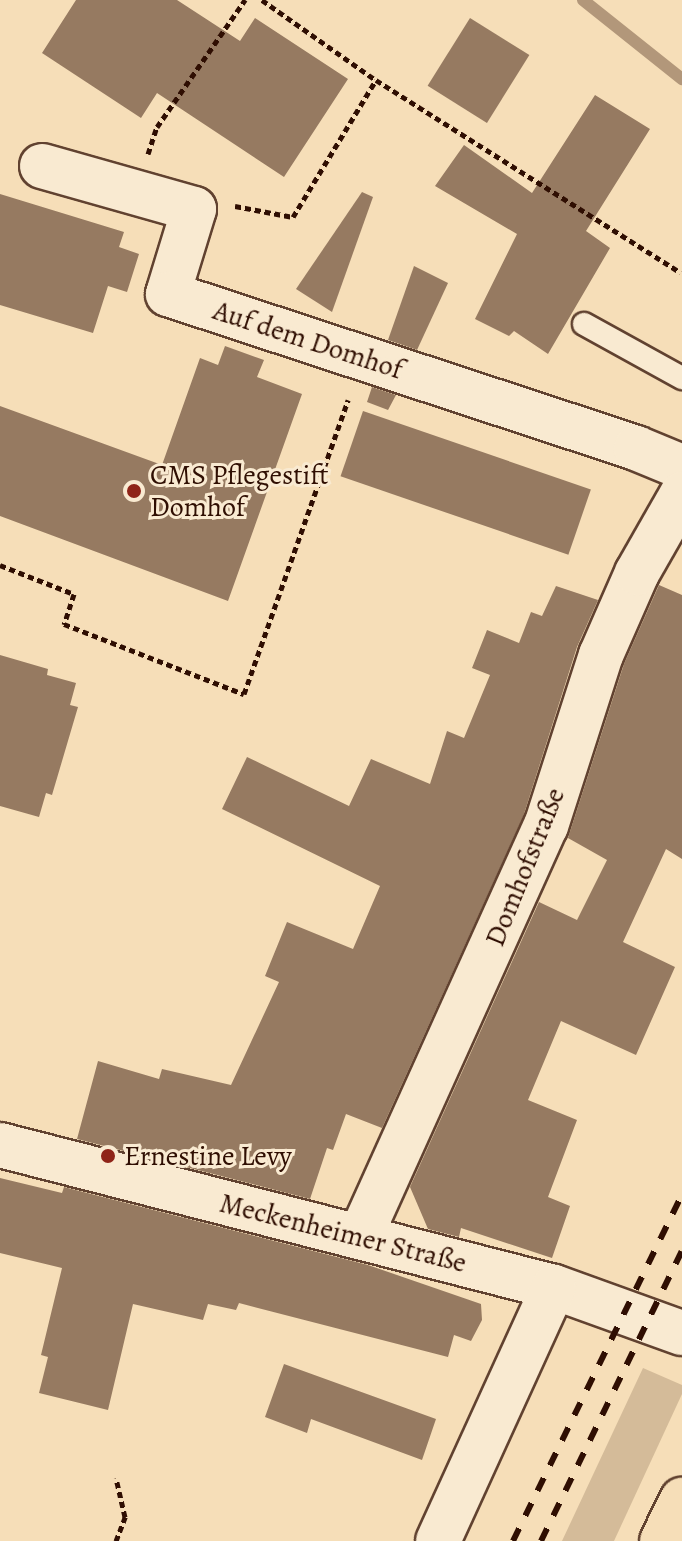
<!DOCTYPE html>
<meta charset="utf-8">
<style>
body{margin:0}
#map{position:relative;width:682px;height:1541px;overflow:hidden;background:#f6deb8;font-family:Alegreya,serif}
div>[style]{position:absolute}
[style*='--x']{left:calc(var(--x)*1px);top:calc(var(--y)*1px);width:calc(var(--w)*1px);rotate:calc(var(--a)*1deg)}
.green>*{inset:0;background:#d4bb99}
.stream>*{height:12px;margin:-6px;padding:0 6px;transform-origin:6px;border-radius:6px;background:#b2977a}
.building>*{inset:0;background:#967a61;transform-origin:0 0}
.path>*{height:5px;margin-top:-2.5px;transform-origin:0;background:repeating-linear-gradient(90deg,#2f0e02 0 6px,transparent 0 10px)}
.roads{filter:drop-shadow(2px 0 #614230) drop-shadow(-2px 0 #614230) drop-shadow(0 2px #614230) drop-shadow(0 -2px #614230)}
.service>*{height:22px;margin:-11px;padding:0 11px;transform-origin:11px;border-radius:11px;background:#f9ead1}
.minor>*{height:44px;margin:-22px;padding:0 22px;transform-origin:22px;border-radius:22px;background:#f9ead1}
.primary>*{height:44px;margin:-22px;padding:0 22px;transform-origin:22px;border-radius:22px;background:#f6deb8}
.rail>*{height:6px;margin-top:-3px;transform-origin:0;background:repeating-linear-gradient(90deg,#2f0e02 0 14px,transparent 0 28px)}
.dots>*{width:22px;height:22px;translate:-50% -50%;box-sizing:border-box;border:4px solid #f9ead1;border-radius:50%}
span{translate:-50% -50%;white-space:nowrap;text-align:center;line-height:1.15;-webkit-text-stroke:6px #f9ead1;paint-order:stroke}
.street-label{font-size:28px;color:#2f0e02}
.poi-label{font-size:28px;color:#2f0e02}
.left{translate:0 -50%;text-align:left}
</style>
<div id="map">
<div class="green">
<i style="clip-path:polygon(643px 1368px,682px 1385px,682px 1394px,614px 1541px,562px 1541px)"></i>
</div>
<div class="stream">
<i style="--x:583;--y:0;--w:127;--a:38.6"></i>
</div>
<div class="building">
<i style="clip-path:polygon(76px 0,177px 0,240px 41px,255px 18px,348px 79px,284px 177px,157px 93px,141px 118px,42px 53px)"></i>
<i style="left:470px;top:18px;width:70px;height:80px;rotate:32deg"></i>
<i style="clip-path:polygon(595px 95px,650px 129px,586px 231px,610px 248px,548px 354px,514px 331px,509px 336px,475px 319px,517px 234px,435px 186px,464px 145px,532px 193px)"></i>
<i style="clip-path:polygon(362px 192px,373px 197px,332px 312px,296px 289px)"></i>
<i style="clip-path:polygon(0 194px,124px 232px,119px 247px,139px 254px,127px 292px,108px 286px,93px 333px,0 305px)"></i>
<i style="clip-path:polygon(414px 266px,448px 283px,417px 350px,388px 340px)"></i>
<i style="clip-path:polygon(225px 346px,264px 360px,257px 377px,302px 394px,228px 601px,0 516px,0 406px,162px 465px,200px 358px,218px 365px)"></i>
<i style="clip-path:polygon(372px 387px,396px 395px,388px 410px,367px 402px)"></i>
<i style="left:363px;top:411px;width:241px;height:69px;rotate:19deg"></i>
<i style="clip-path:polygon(659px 585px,682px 595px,682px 859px,666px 849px,623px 942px,675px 967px,636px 1055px,561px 1021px,528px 1100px,577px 1120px,548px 1197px,570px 1206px,552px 1258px,461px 1228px,459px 1237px,428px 1229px,410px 1187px,539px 902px,577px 920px,607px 860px,568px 838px,624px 664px)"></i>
<i style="clip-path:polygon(556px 586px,598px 600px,577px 647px,523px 817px,382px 1128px,346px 1114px,333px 1150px,327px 1148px,310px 1199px,77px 1139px,98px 1061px,159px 1079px,162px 1069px,231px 1085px,279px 982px,265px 976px,287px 922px,353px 949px,380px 886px,222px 809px,247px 757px,349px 806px,371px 759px,430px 784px,447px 731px,464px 738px,490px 675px,472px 668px,487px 630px,519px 643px,531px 612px,542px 616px)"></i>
<i style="clip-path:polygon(0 655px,48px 669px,47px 675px,76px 683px,70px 705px,78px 707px,52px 795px,46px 793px,39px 817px,0 806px)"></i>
<i style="clip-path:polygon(0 1178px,62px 1193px,64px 1187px,368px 1265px,481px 1304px,482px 1320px,471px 1341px,454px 1335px,448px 1357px,239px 1303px,236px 1310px,208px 1304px,203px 1320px,133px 1304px,108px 1410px,39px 1393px,48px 1357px,41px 1355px,62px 1268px,0 1253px)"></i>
<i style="clip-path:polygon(284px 1364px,436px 1419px,422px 1460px,311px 1419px,307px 1433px,265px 1417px)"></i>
</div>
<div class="path">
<i style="--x:262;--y:0;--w:139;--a:35.1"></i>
<i style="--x:376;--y:80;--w:360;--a:32.3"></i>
<i style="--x:148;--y:154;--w:28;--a:-72"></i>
<i style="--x:157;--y:127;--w:155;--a:-55.3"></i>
<i style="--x:235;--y:206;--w:59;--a:10.7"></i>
<i style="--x:293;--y:217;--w:160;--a:-58.8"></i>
<i style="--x:0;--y:565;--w:79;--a:21.4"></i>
<i style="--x:74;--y:594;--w:32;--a:108"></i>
<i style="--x:64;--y:624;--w:193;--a:21.3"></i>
<i style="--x:244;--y:694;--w:312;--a:-70.5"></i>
<i style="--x:116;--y:1541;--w:26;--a:-69"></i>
<i style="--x:125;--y:1517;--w:40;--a:-103"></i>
</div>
<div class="roads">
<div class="service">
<i style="--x:584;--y:324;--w:112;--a:28.9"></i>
</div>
<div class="minor">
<i style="--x:42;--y:166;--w:158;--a:15.8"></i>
<i style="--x:194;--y:209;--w:89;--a:107"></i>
<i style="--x:168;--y:294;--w:493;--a:18.2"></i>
<i style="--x:636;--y:448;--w:50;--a:22.4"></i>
<i style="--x:0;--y:1145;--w:572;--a:14.38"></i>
<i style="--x:554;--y:1287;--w:136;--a:19.8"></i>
<i style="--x:360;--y:1237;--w:451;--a:-65.7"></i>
<i style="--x:546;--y:826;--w:180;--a:-72.2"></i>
<i style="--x:601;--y:655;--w:90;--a:-66.3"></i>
<i style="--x:637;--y:573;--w:91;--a:-60.3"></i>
<i style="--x:438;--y:1541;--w:279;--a:-65.5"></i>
</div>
<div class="primary">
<i style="--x:662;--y:1541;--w:46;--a:-64"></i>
</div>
</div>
<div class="rail">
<i style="--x:513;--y:1541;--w:386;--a:-64"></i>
<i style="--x:541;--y:1541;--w:322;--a:-64.1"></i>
</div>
<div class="dots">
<i style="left:134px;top:491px;background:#8f2418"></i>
<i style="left:108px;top:1156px;background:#8f2418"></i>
</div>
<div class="street-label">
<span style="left:308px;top:340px;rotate:18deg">Auf dem Domhof</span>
<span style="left:525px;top:867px;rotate:-68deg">Domhofstraße</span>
<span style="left:343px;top:1233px;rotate:14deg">Meckenheimer Straße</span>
</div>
<div class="poi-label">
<span class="left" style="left:150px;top:491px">CMS Pflegestift<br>Domhof</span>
<span class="left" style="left:124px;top:1156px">Ernestine Levy</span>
</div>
</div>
